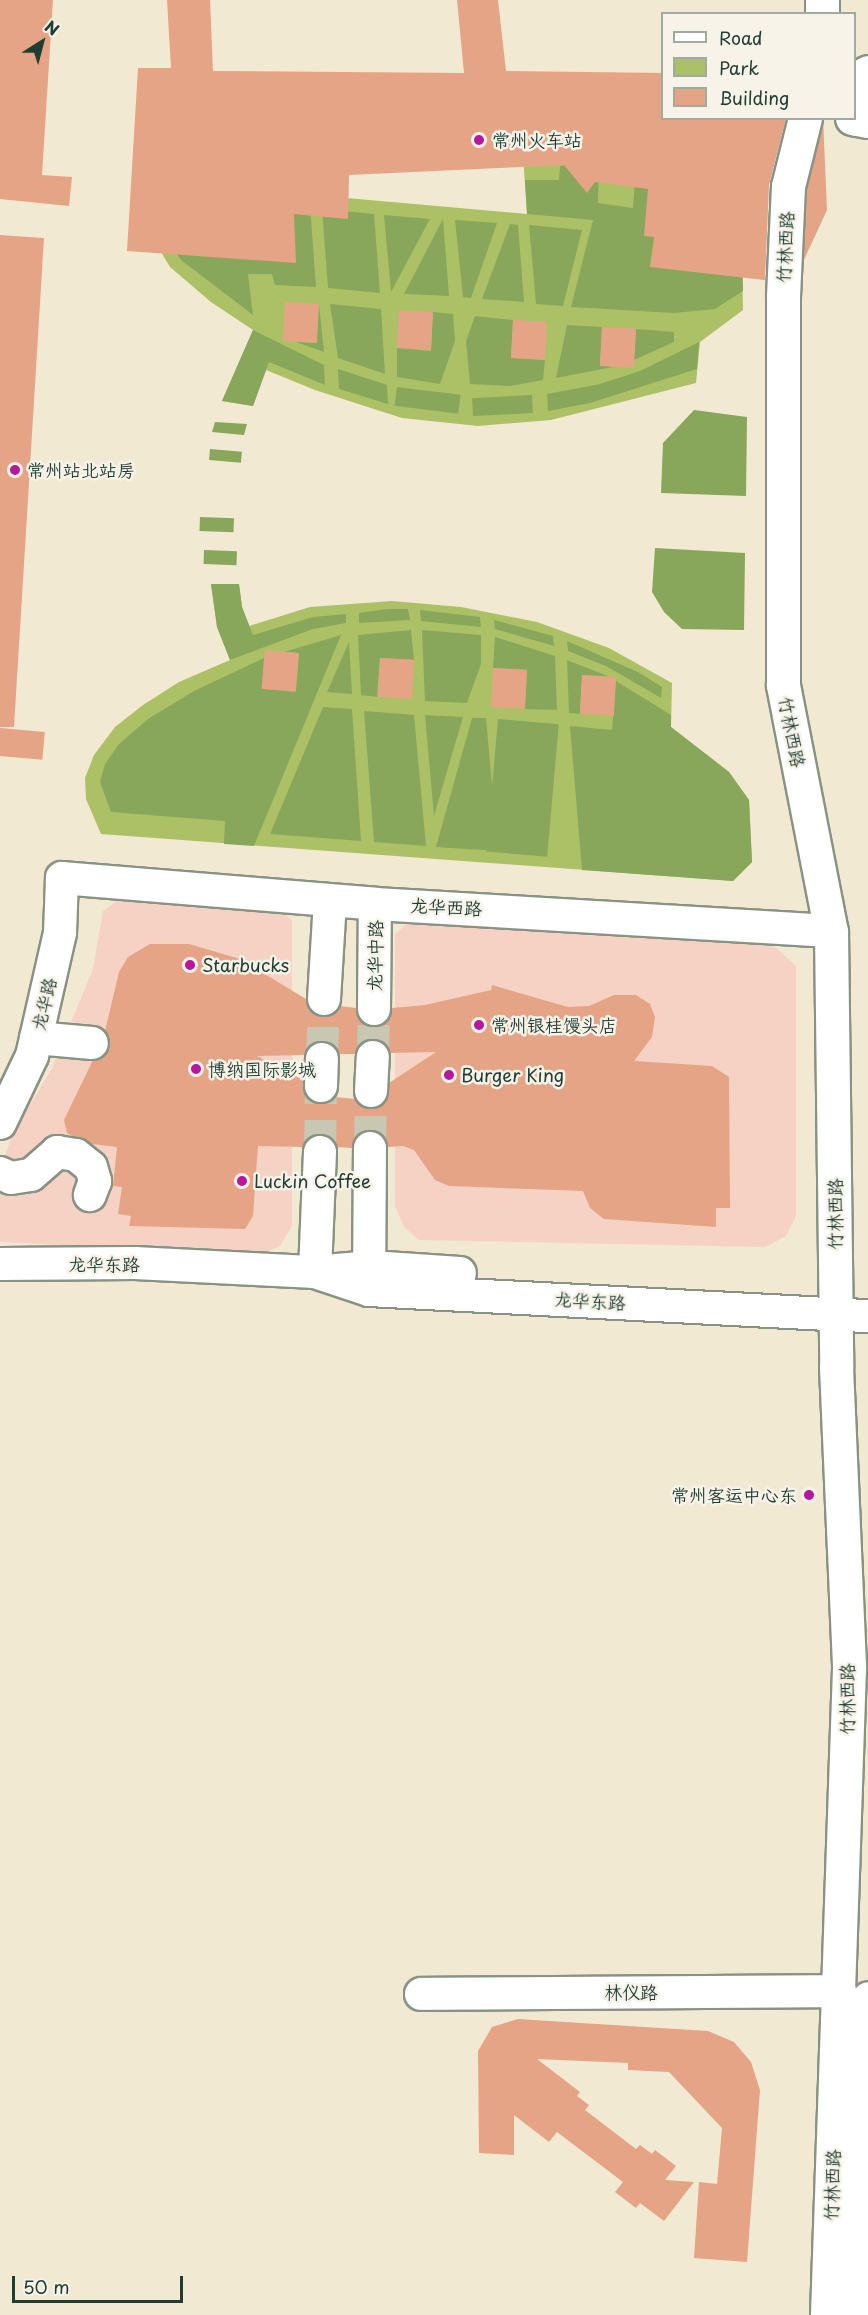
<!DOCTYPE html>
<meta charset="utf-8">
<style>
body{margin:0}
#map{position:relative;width:868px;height:2315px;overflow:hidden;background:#f1e9d2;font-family:"Playpen Sans","LXGW WenKai TC",sans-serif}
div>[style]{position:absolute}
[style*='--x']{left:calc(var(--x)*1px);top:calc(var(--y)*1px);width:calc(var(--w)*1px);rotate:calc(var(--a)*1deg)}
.built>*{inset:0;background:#f6d2c4}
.green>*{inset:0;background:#acc165}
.forest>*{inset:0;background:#89a75a;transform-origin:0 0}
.building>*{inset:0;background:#e5a485;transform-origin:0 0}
.minor-tunnel>*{height:32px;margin-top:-16px;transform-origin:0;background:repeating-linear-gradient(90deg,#c7c7b2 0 32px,transparent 0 48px)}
.roads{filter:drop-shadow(2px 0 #889383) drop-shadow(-2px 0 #889383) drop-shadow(0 2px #889383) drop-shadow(0 -2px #889383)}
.minor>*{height:32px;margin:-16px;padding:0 16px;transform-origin:16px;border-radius:16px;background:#fff}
.major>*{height:33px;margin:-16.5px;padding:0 16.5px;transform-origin:16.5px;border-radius:16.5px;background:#fff}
.dots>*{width:16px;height:16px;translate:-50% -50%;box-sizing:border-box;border:3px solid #f7f3e8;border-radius:50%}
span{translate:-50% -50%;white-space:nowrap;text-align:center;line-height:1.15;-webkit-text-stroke:5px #f7f3e8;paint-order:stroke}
.poi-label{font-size:18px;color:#1f3d34}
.left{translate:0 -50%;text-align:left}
.right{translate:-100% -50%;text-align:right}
.street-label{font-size:18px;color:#1f3d34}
.legend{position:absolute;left:661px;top:12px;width:195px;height:108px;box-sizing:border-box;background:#f7f3e8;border:2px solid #a1aaa0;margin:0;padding:8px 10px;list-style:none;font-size:18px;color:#1f3d34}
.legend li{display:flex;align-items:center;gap:12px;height:30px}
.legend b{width:30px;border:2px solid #a1aaa0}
.north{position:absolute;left:12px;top:12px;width:60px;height:60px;-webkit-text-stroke:4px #f7f3e8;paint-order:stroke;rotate:36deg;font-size:16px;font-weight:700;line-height:24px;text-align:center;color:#1f3d34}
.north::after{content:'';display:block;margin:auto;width:21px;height:27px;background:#1f3d34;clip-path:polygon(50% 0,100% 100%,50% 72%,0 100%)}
.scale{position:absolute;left:12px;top:2276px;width:171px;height:27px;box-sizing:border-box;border:3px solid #1f3d34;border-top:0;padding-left:8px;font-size:18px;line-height:21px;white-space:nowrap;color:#1f3d34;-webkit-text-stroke:4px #f7f3e8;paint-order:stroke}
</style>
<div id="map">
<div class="built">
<i style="clip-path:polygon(118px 900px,279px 910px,292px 920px,292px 1226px,280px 1246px,259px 1255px,0 1242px,0 1170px,13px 1133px,52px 1068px,93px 969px,103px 911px)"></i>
<i style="clip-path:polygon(408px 923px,773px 945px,796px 966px,796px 1216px,786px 1236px,765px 1247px,419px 1240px,404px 1227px,395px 1206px,395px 934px)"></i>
</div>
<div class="green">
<i style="clip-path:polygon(739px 123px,743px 310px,700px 342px,696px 383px,551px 420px,478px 426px,402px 418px,315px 390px,266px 370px,253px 406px,222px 401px,253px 330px,211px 302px,170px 267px,143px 222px,324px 196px,527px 214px,522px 140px)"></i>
<i style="clip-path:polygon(211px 584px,239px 584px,242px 607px,249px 626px,310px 607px,392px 601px,461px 607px,537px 622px,609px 648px,672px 683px,671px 727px,729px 772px,749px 800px,752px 862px,733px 881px,101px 834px,86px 799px,85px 778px,94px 755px,115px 727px,143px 705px,179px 682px,230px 660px,217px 627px)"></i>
</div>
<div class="forest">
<i style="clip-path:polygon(305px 137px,316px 287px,275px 285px,272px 274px,248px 274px,253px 315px,181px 260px,153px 217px)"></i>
<i style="clip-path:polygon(740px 149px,743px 291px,715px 309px,674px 313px,571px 307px,593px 220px,527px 214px,525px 180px,559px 180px,560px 166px,599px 164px,598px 203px,633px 208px,637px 154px)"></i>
<i style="clip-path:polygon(322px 209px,374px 214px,380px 293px,328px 288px)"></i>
<i style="clip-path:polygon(384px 215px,430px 219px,391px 292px)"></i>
<i style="clip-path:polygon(443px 219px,449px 296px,404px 294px)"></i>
<i style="clip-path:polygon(455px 220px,497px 223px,471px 298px,463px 297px)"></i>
<i style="clip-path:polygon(510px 224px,518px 225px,524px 302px,482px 299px)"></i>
<i style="clip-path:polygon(529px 225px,582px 230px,563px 306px,536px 304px)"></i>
<i style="clip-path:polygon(319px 304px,324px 352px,296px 342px,316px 343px)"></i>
<i style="clip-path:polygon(330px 304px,381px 309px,385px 374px,338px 358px)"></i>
<i style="clip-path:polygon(433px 312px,453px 314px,455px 341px,440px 384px,397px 377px,397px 348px,431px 351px)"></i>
<i style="clip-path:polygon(475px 316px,513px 320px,511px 358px,545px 360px,543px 380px,510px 386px,470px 384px,466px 341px)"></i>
<i style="clip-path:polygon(567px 325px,602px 327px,600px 365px,613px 367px,556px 378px)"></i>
<i style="clip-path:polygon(636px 329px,674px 332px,674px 342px,634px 360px)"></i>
<i style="clip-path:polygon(253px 330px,324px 365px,325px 385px,269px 362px,253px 406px,222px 401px)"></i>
<i style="clip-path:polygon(699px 342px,697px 369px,590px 403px,548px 411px,547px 394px,600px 384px,640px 371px)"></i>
<i style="clip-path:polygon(338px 369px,387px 385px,388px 404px,339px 389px)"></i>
<i style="left:397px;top:387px;width:64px;height:19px;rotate:7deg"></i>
<i style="left:532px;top:395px;width:18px;height:60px;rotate:87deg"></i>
<i style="clip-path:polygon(694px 410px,747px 417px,746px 496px,661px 493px,663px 443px)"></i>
<i style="clip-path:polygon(215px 422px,247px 424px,244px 435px,212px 432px)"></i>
<i style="left:210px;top:449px;width:32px;height:11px;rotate:5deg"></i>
<i style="left:200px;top:517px;width:34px;height:14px;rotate:2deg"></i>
<i style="clip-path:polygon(655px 548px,745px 553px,744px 630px,682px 629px,664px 612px,652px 592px)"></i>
<i style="left:204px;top:550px;width:33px;height:14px;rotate:2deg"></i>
<i style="clip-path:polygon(211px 584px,239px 584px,242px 607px,253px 635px,313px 617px,346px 614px,346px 623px,313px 629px,230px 660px,217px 627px)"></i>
<i style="clip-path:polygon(387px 609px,408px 609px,410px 620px,359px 623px,359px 613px)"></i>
<i style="clip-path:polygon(420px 610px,480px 617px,481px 627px,421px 621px)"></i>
<i style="clip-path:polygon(494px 620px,553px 636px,554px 646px,495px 629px)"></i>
<i style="clip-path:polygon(411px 630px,414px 660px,380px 658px,377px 697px,361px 695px,358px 635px)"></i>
<i style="clip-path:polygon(422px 630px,481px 635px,481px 664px,467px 703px,425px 701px)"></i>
<i style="clip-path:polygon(341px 635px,254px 846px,224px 844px,225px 821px,111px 812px,100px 782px,105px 764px,119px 744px,148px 719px,194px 691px,264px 658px,262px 689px,296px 691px,299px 653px,284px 652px)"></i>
<i style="clip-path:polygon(495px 637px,555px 656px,557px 710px,525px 709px,527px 670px,493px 668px)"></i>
<i style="clip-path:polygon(567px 641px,638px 672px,662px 687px,661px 698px,606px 666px,568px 651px)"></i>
<i style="clip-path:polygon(349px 642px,352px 694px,327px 692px)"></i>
<i style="clip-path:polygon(567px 660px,610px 677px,582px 675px,580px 714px,569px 713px)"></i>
<i style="clip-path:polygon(616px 681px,671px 715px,671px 727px,729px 772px,749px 800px,752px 862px,733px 881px,582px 870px,570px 726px,612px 730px)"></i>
<i style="clip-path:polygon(323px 707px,352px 709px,361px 841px,270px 834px)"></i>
<i style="clip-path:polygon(364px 711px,414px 715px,426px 846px,374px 842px)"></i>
<i style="clip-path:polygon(425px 715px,463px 717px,434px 816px)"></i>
<i style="clip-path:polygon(472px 718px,486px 718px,498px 851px,436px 847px)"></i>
<i style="left:498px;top:719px;width:61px;height:133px;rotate:5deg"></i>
</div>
<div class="building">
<i style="clip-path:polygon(0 0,53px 0,42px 175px,72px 177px,69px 206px,0 199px)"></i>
<i style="clip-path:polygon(167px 0,210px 0,213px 71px,464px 73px,457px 0,498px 0,506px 71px,663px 73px,663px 118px,786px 118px,769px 185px,765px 280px,650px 267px,654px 237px,644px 236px,648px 189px,595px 182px,587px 193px,564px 165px,349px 175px,348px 219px,294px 214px,296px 263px,127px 251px,138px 68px,171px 68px)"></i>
<i style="clip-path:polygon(823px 118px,827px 210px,803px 262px,807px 189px)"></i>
<i style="clip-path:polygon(0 235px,44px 238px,14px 727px,0 727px)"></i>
<i style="left:285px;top:302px;width:34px;height:39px;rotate:3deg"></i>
<i style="left:399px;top:310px;width:34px;height:38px;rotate:3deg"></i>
<i style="left:513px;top:320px;width:34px;height:38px;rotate:3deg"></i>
<i style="left:602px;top:327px;width:34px;height:39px;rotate:3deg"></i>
<i style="left:265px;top:650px;width:34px;height:39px;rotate:5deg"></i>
<i style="left:380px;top:658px;width:34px;height:39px;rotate:3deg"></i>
<i style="left:493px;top:668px;width:34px;height:39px;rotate:3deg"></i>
<i style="left:582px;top:675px;width:34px;height:39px;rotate:3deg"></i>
<i style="left:0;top:728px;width:45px;height:28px;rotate:5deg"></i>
<i style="clip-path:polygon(evenodd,150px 944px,189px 944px,240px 959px,306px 999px,315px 1014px,323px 1017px,333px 1015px,340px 1006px,356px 1008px,359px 1018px,373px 1027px,389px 1019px,392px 1008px,425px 1005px,491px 990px,492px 985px,568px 1007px,589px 1006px,614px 995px,636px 995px,650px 1004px,655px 1017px,652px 1037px,634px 1061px,712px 1066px,729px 1077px,730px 1208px,716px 1208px,716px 1227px,604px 1219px,590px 1208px,583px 1191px,449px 1186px,435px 1180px,414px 1150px,403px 1146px,388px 1147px,380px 1133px,370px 1130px,355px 1138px,352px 1148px,337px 1147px,330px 1137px,320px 1134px,311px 1136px,303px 1147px,258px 1146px,253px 1216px,245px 1229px,129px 1226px,131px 1216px,118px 1214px,122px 1187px,113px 1186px,117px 1147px,92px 1144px,72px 1136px,67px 1133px,64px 1120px,93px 1060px,107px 1053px,110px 1044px,105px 1031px,119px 972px,128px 957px,150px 944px,373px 1039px,383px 1042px,390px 1053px,436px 1052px,389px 1083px,386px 1101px,371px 1109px,355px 1099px,335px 1097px,321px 1104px,312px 1101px,305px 1094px,303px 1080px,257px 1056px,305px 1055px,313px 1043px,322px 1041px,332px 1044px,339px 1054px,356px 1054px,364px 1041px,373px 1039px)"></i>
<i style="clip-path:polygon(518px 2019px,708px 2031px,734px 2042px,751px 2062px,760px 2090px,747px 2262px,694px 2258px,699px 2182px,717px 2184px,722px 2128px,669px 2072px,628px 2070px,628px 2063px,537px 2059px,580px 2092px,577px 2096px,589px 2105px,585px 2110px,636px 2149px,640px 2145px,652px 2154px,655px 2150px,676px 2166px,665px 2180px,694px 2182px,664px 2221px,640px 2203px,636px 2208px,615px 2192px,623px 2182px,557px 2132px,549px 2142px,514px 2115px,514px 2155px,479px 2153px,478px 2051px,492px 2027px)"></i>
</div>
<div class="minor-tunnel">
<i style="--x:373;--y:1057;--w:48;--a:-88.8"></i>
<i style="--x:322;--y:1059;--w:60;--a:-88.1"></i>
<i style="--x:370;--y:1148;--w:57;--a:-89"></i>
<i style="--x:320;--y:1152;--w:66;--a:-89.1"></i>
</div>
<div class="roads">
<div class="minor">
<i style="--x:857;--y:120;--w:36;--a:-72"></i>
<i style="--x:324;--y:999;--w:99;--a:-86.5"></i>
<i style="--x:374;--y:1009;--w:105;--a:-89.5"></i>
<i style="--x:36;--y:1038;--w:56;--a:5.1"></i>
<i style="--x:321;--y:1086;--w:27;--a:-88"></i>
<i style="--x:371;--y:1091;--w:34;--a:-87"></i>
<i style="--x:0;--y:1123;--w:74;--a:-64.5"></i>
<i style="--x:32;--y:1056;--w:126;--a:-77.2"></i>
<i style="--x:60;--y:933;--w:55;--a:-87.9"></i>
<i style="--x:62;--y:878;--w:314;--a:4.7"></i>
<i style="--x:375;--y:904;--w:457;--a:3.4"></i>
<i style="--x:320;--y:1152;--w:120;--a:92.4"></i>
<i style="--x:315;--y:1272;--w:56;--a:-5.1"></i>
<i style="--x:371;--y:1267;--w:89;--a:3.9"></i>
<i style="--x:0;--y:1173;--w:12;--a:24"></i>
<i style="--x:11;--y:1178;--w:20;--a:-9"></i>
<i style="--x:31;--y:1175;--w:35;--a:-41"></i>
<i style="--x:57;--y:1152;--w:19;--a:9"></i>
<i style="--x:76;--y:1155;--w:19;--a:39"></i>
<i style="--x:91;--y:1167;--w:15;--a:74"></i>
<i style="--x:95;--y:1181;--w:15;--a:110"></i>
<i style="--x:0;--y:1264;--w:135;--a:-0.4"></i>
<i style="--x:135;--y:1263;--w:180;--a:2.9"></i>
<i style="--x:315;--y:1272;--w:57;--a:18.4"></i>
<i style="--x:369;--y:1290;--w:500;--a:3"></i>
<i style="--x:369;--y:1289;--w:141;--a:-89.6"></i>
<i style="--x:421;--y:1994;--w:419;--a:-0.4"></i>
</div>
<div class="major">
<i style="--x:822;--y:0;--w:14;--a:90"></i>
<i style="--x:854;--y:80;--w:16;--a:-30"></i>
<i style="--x:805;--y:118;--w:70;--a:104"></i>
<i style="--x:788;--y:186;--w:112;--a:92.6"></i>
<i style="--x:783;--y:298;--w:387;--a:90"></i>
<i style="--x:783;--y:685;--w:251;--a:79"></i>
<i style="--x:831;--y:931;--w:436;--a:89.3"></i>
<i style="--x:836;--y:1367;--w:301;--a:87.5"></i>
<i style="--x:849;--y:1668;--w:647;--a:91.95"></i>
<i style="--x:852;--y:118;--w:16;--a:11"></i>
<i style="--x:853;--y:2315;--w:317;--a:-87.3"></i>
</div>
</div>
<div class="dots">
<i style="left:479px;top:140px;background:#b5179e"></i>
<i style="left:15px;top:470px;background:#b5179e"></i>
<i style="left:190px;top:965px;background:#b5179e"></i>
<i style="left:479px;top:1025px;background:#b5179e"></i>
<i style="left:196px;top:1069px;background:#b5179e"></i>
<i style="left:449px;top:1075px;background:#b5179e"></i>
<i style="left:242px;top:1181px;background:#b5179e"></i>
<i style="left:809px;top:1495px;background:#b5179e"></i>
</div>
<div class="poi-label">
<span class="left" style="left:492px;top:140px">常州火车站</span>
<span class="left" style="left:27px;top:470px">常州站北站房</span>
<span class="left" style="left:202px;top:965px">Starbucks</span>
<span class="left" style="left:491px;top:1025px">常州银桂馒头店</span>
<span class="left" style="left:208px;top:1069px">博纳国际影城</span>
<span class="left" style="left:461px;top:1075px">Burger King</span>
<span class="left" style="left:254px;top:1181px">Luckin Coffee</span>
<span class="right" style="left:797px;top:1495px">常州客运中心东</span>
</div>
<div class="street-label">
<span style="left:785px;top:247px;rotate:-87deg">竹林西路</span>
<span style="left:792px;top:732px;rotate:79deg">竹林西路</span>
<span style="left:446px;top:907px;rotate:3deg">龙华西路</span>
<span style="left:375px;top:956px;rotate:-89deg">龙华中路</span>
<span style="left:44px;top:1004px;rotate:-77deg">龙华路</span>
<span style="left:835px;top:1214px;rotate:-90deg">竹林西路</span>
<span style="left:104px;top:1264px">龙华东路</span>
<span style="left:590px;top:1301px;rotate:3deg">龙华东路</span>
<span style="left:847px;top:1699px;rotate:-90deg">竹林西路</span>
<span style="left:631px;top:1992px">林仪路</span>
<span style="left:832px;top:2185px;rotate:-88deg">竹林西路</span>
</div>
<ul class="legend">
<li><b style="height:8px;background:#fff"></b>Road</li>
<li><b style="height:16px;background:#acc165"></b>Park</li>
<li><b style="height:16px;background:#e5a485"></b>Building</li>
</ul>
<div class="north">N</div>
<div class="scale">50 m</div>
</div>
